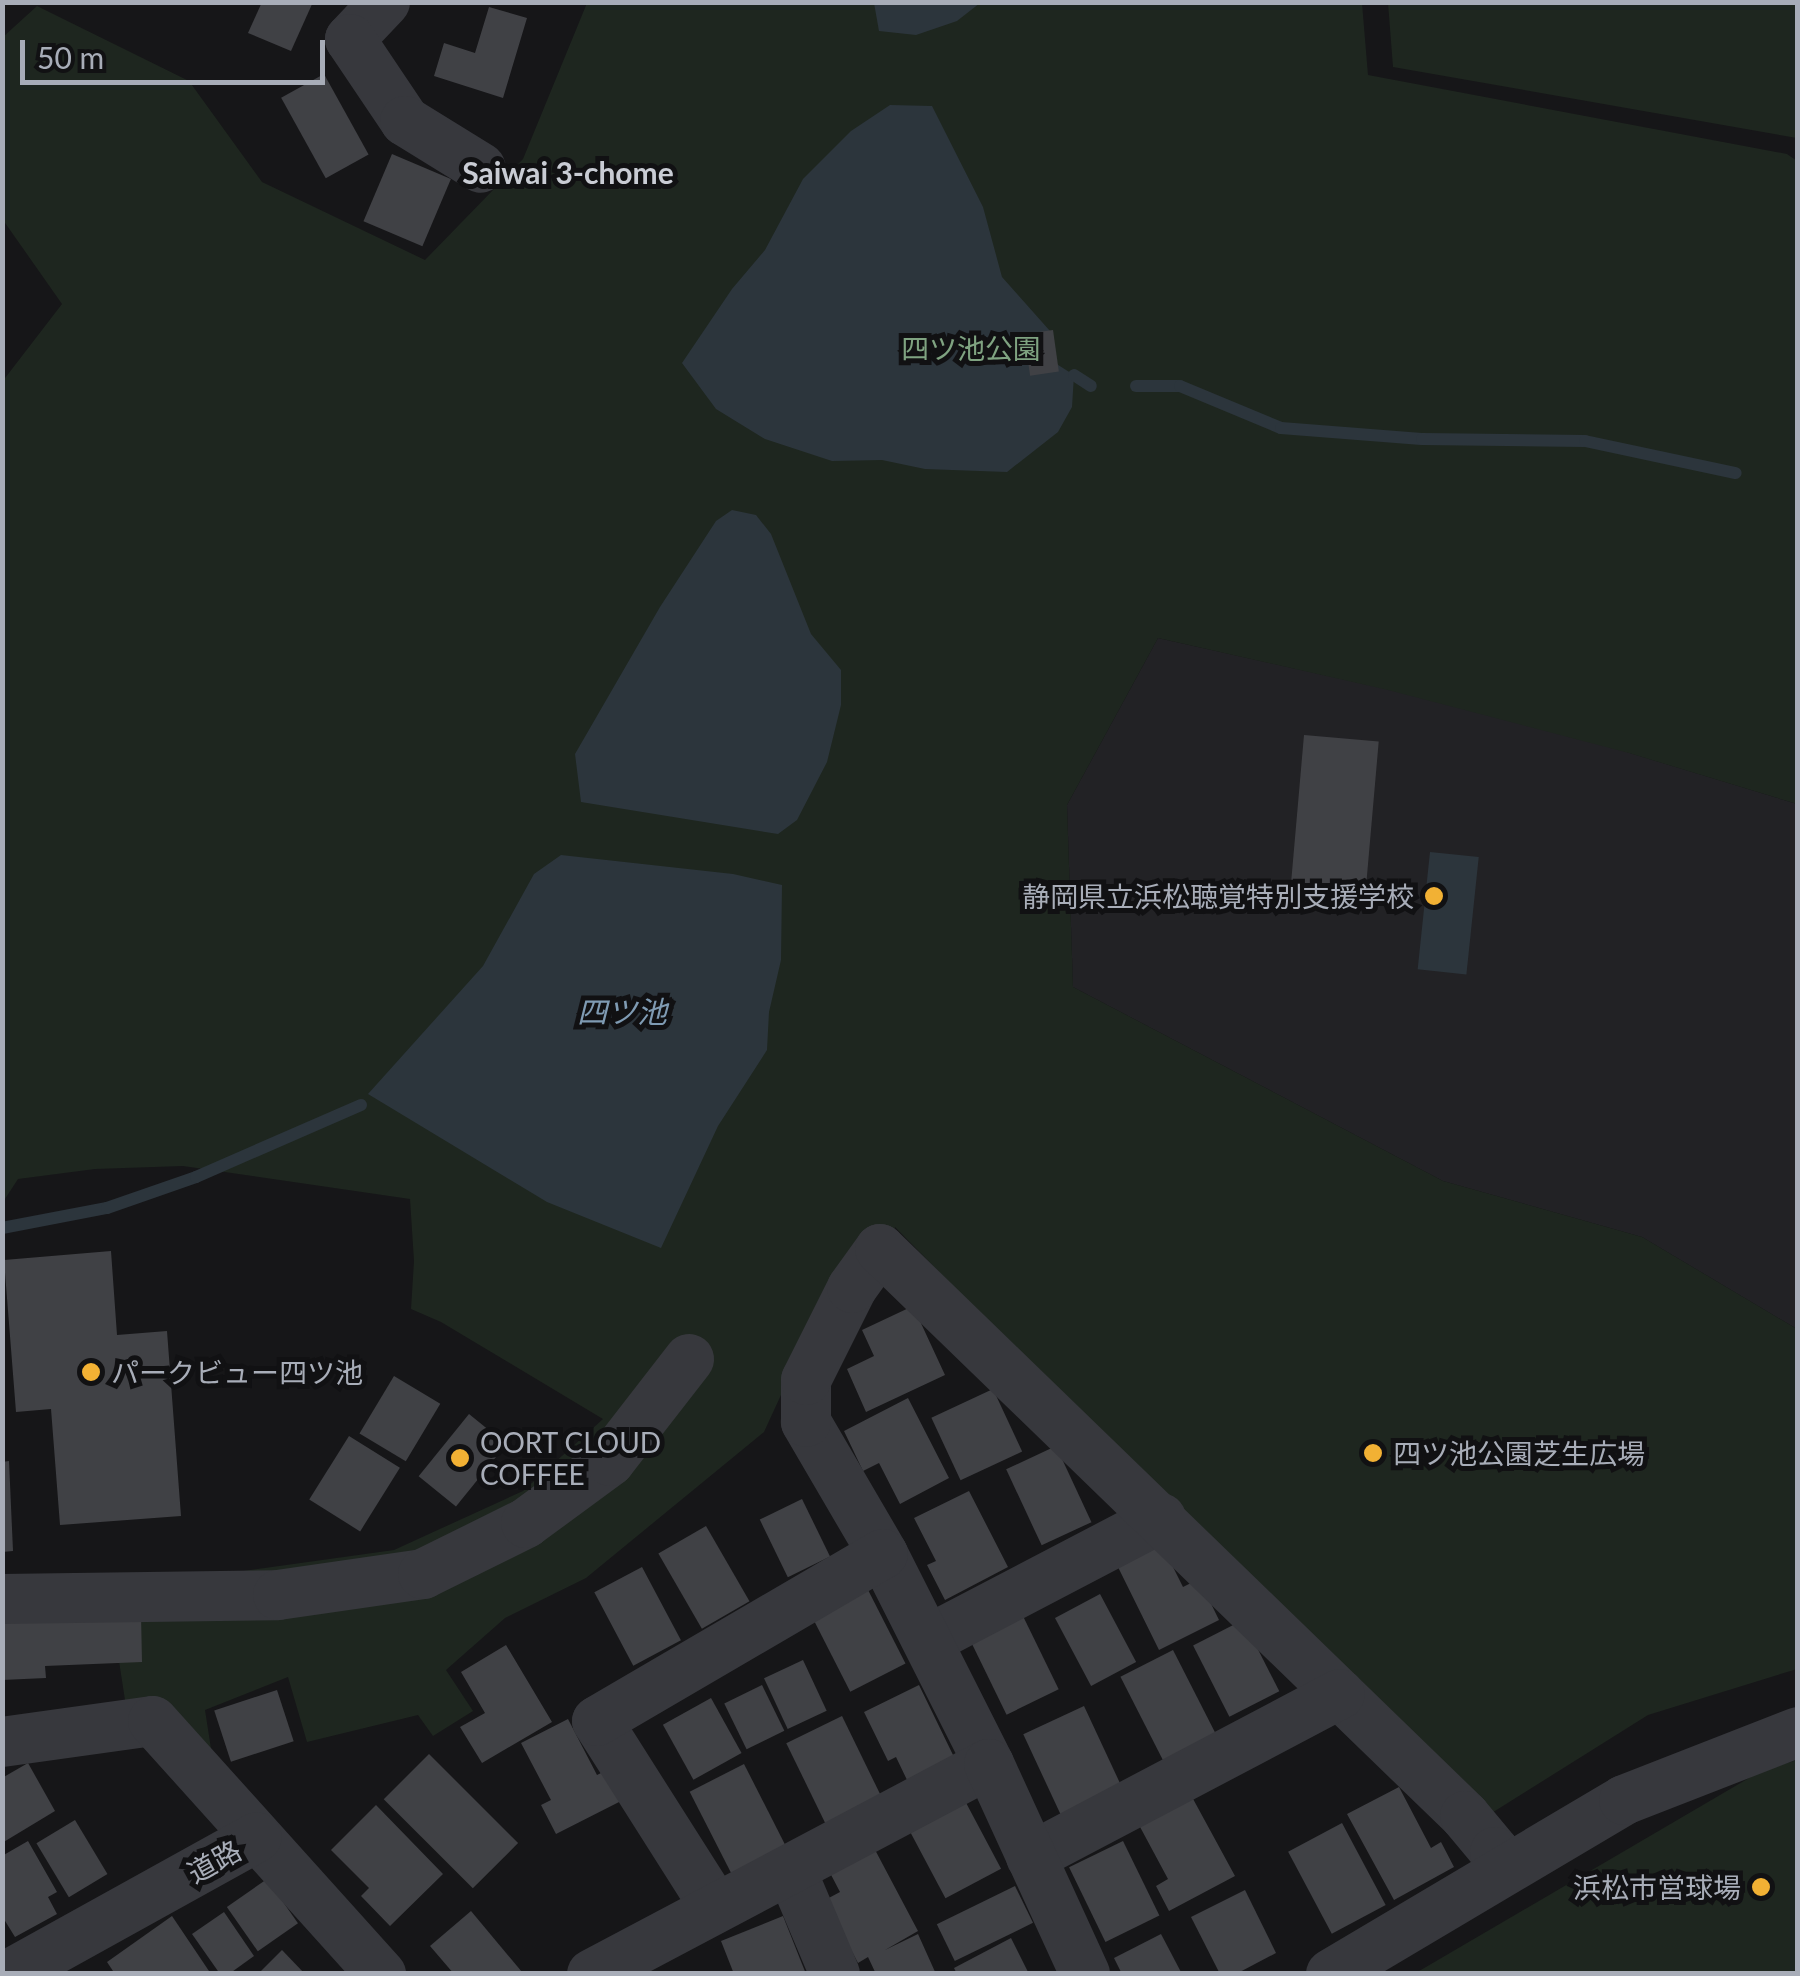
<!DOCTYPE html>
<meta charset="utf-8">
<style>
body{margin:0}
#map{position:relative;width:1800px;height:1976px;overflow:hidden;background:#161618;font-family:Lato,"Noto Sans JP",sans-serif}
div>[style]{position:absolute}
[style*='--x']{left:calc(var(--x)*1px);top:calc(var(--y)*1px);width:calc(var(--w)*1px);rotate:calc(var(--a)*1deg)}
.built>*{inset:0;background:#222225}
.green>*{inset:0;background:#1e261f}
.water>*{inset:0;background:#2c353c;transform-origin:0 0}
.stream>*{height:12px;margin:-6px;padding:0 6px;transform-origin:6px;border-radius:6px;background:#2c353c}
.building>*{inset:0;background:#404145;transform-origin:0 0}
.minor>*{height:50px;margin:-25px;padding:0 25px;transform-origin:25px;border-radius:25px;background:#37383d}
.dots>*{width:28px;height:28px;translate:-50% -50%;box-sizing:border-box;border:5px solid #111113;border-radius:50%}
span{translate:-50% -50%;white-space:nowrap;text-align:center;line-height:1.15;-webkit-text-stroke:10px #111113;paint-order:stroke}
.park-label{font-size:28px;color:#7fa381}
.poi-label{font-size:28px;color:#a8adb8}
.right{translate:-100% -50%;text-align:right}
.left{translate:0 -50%;text-align:left}
.street-label{font-size:28px;color:#a8adb8}
.neighbourhood-label{font-size:30px;color:#c9ccd4;font-weight:700}
.water-label{font-size:30px;color:#7f9bb3;font-style:italic}
.frame{position:absolute;inset:0;border:5px solid #a8adb8;pointer-events:none}
.scale{position:absolute;left:20px;top:40px;width:305px;height:45px;box-sizing:border-box;border:5px solid #a8adb8;border-top:0;padding-left:12px;font-size:30px;line-height:35px;white-space:nowrap;color:#a8adb8;-webkit-text-stroke:8px #111113;paint-order:stroke}
</style>
<div id="map">
<div class="built">
<i style="clip-path:polygon(1158px 638px,1512px 717px,1797px 804px,1797px 1329px,1642px 1237px,1443px 1181px,1073px 987px,1067px 805px)"></i>
</div>
<div class="green">
<i style="clip-path:polygon(587px 3px,1362px 3px,1368px 75px,1787px 154px,1797px 161px,1797px 804px,1629px 753px,1388px 690px,1158px 638px,1067px 805px,1073px 987px,1443px 1181px,1642px 1237px,1797px 1329px,1797px 1669px,1648px 1715px,1479px 1821px,895px 1227px,890px 1258px,792px 1371px,764px 1432px,586px 1578px,505px 1618px,446px 1670px,473px 1711px,433px 1736px,418px 1715px,307px 1742px,288px 1677px,205px 1710px,212px 1755px,127px 1713px,115px 1635px,200px 1577px,394px 1550px,523px 1491px,603px 1419px,441px 1322px,411px 1309px,414px 1261px,410px 1199px,183px 1166px,95px 1169px,18px 1179px,3px 1202px,2px 382px,62px 304px,3px 220px,3px 37px,37px 6px,189px 81px,262px 182px,425px 260px,523px 159px)"></i>
<i style="clip-path:polygon(1388px 3px,1797px 3px,1797px 138px,1393px 67px)"></i>
<i style="clip-path:polygon(1797px 1760px,1797px 1973px,1414px 1974px,1761px 1771px)"></i>
</div>
<div class="water">
<i style="clip-path:polygon(874px 3px,875px 2px,980px 3px,957px 21px,916px 35px,879px 31px)"></i>
<i style="clip-path:polygon(890px 105px,932px 106px,983px 207px,1002px 277px,1050px 331px,1055px 363px,1074px 375px,1072px 407px,1058px 432px,1007px 472px,925px 469px,882px 460px,832px 461px,765px 439px,716px 409px,682px 363px,732px 289px,765px 250px,803px 179px,851px 131px)"></i>
<i style="clip-path:polygon(732px 510px,756px 515px,771px 534px,811px 634px,841px 670px,841px 705px,827px 762px,797px 820px,778px 834px,581px 802px,575px 754px,660px 607px,716px 521px)"></i>
<i style="left:1430px;top:852px;width:49px;height:118px;rotate:6deg"></i>
<i style="clip-path:polygon(561px 855px,733px 874px,782px 885px,781px 960px,769px 1012px,767px 1050px,718px 1126px,661px 1248px,547px 1202px,368px 1094px,483px 966px,534px 874px)"></i>
</div>
<div class="stream">
<i style="--x:1074;--y:375;--w:20;--a:33"></i>
<i style="--x:1136;--y:386;--w:44;--a:0"></i>
<i style="--x:1180;--y:386;--w:109;--a:22.6"></i>
<i style="--x:1281;--y:428;--w:141;--a:4.5"></i>
<i style="--x:1422;--y:439;--w:163;--a:0.7"></i>
<i style="--x:1585;--y:441;--w:154;--a:12"></i>
<i style="--x:2;--y:1228;--w:107;--a:-10.8"></i>
<i style="--x:107;--y:1208;--w:94;--a:-19.2"></i>
<i style="--x:196;--y:1177;--w:180;--a:-23.6"></i>
</div>
<div class="building">
<i style="clip-path:polygon(262px 2px,313px 2px,291px 51px,248px 33px)"></i>
<i style="clip-path:polygon(489px 7px,527px 18px,503px 98px,434px 76px,444px 43px,475px 53px)"></i>
<i style="left:324px;top:74px;width:92px;height:49px;rotate:61deg"></i>
<i style="left:392px;top:154px;width:64px;height:73px;rotate:23deg"></i>
<i style="left:1053px;top:330px;width:42px;height:29px;rotate:82deg"></i>
<i style="left:1304px;top:735px;width:75px;height:154px;rotate:5deg"></i>
<i style="clip-path:polygon(111px 1251px,117px 1335px,167px 1331px,181px 1516px,60px 1525px,51px 1409px,16px 1412px,4px 1260px)"></i>
<i style="clip-path:polygon(913px 1306px,945px 1375px,866px 1412px,847px 1369px,874px 1356px,862px 1330px)"></i>
<i style="left:394px;top:1376px;width:54px;height:67px;rotate:31deg"></i>
<i style="left:993px;top:1389px;width:69px;height:68px;rotate:65deg"></i>
<i style="clip-path:polygon(908px 1398px,949px 1478px,900px 1504px,879px 1463px,863px 1471px,844px 1431px)"></i>
<i style="left:469px;top:1414px;width:48px;height:80px;rotate:39deg"></i>
<i style="left:349px;top:1436px;width:60px;height:75px;rotate:32deg"></i>
<i style="left:1056px;top:1446px;width:84px;height:55px;rotate:65deg"></i>
<i style="clip-path:polygon(9px 1461px,13px 1551px,2px 1552px,2px 1462px)"></i>
<i style="clip-path:polygon(969px 1491px,1008px 1567px,945px 1600px,927px 1565px,936px 1561px,914px 1518px)"></i>
<i style="left:802px;top:1499px;width:64px;height:47px;rotate:64deg"></i>
<i style="left:706px;top:1526px;width:87px;height:55px;rotate:60deg"></i>
<i style="clip-path:polygon(1159px 1539px,1183px 1587px,1199px 1579px,1219px 1620px,1159px 1650px,1115px 1561px)"></i>
<i style="left:642px;top:1567px;width:83px;height:54px;rotate:62deg"></i>
<i style="left:866px;top:1586px;width:87px;height:62px;rotate:63deg"></i>
<i style="left:1100px;top:1594px;width:77px;height:51px;rotate:62deg"></i>
<i style="left:1021px;top:1612px;width:86px;height:58px;rotate:64deg"></i>
<i style="clip-path:polygon(141px 1614px,142px 1662px,45px 1666px,46px 1678px,2px 1680px,2px 1619px)"></i>
<i style="left:1243px;top:1620px;width:80px;height:56px;rotate:63deg"></i>
<i style="clip-path:polygon(506px 1645px,552px 1722px,482px 1763px,460px 1727px,485px 1713px,461px 1672px)"></i>
<i style="left:1173px;top:1650px;width:98px;height:59px;rotate:63deg"></i>
<i style="left:803px;top:1660px;width:56px;height:43px;rotate:65deg"></i>
<i style="left:762px;top:1685px;width:51px;height:42px;rotate:64deg"></i>
<i style="clip-path:polygon(919px 1685px,954px 1757px,907px 1780px,896px 1757px,888px 1761px,864px 1712px)"></i>
<i style="left:277px;top:1690px;width:54px;height:66px;rotate:72deg"></i>
<i style="left:711px;top:1698px;width:63px;height:55px;rotate:61deg"></i>
<i style="left:1084px;top:1706px;width:89px;height:67px;rotate:65deg"></i>
<i style="left:842px;top:1716px;width:96px;height:62px;rotate:64deg"></i>
<i style="clip-path:polygon(568px 1719px,597px 1775px,607px 1770px,623px 1800px,556px 1834px,541px 1805px,551px 1800px,521px 1743px)"></i>
<i style="left:429px;top:1754px;width:126px;height:64px;rotate:45deg"></i>
<i style="clip-path:polygon(28px 1763px,55px 1811px,2px 1843px,2px 1778px)"></i>
<i style="left:744px;top:1764px;width:95px;height:61px;rotate:63deg"></i>
<i style="clip-path:polygon(1399px 1787px,1431px 1848px,1441px 1842px,1454px 1867px,1394px 1900px,1347px 1814px)"></i>
<i style="clip-path:polygon(1192px 1797px,1235px 1876px,1169px 1911px,1156px 1886px,1168px 1879px,1139px 1825px)"></i>
<i style="left:964px;top:1799px;width:79px;height:63px;rotate:62deg"></i>
<i style="clip-path:polygon(376px 1805px,443px 1874px,390px 1926px,361px 1896px,369px 1888px,331px 1850px)"></i>
<i style="left:75px;top:1820px;width:63px;height:45px;rotate:59deg"></i>
<i style="left:1342px;top:1823px;width:93px;height:61px;rotate:62deg"></i>
<i style="clip-path:polygon(28px 1841px,57px 1892px,48px 1897px,57px 1914px,15px 1937px,2px 1916px,2px 1856px)"></i>
<i style="left:1123px;top:1841px;width:83px;height:60px;rotate:64deg"></i>
<i style="clip-path:polygon(873px 1846px,918px 1931px,885px 1950px,918px 1934px,936px 1974px,876px 1974px,868px 1957px,858px 1963px,825px 1900px,840px 1892px,828px 1869px)"></i>
<i style="left:267px;top:1879px;width:54px;height:49px;rotate:55deg"></i>
<i style="left:1015px;top:1886px;width:41px;height:87px;rotate:64deg"></i>
<i style="clip-path:polygon(1245px 1890px,1276px 1953px,1236px 1974px,1220px 1974px,1191px 1917px)"></i>
<i style="clip-path:polygon(471px 1911px,522px 1972px,520px 1974px,454px 1974px,430px 1946px)"></i>
<i style="clip-path:polygon(224px 1912px,254px 1956px,229px 1974px,220px 1974px,192px 1934px)"></i>
<i style="clip-path:polygon(172px 1916px,211px 1974px,115px 1974px,107px 1962px)"></i>
<i style="clip-path:polygon(783px 1916px,806px 1974px,734px 1974px,721px 1941px)"></i>
<i style="clip-path:polygon(1161px 1934px,1182px 1974px,1122px 1974px,1114px 1958px)"></i>
<i style="clip-path:polygon(1011px 1938px,1029px 1974px,957px 1974px,954px 1968px)"></i>
<i style="clip-path:polygon(282px 1950px,305px 1974px,258px 1974px)"></i>
</div>
<div class="minor">
<i style="--x:385;--y:2;--w:51;--a:133.4"></i>
<i style="--x:350;--y:39;--w:99;--a:56.1"></i>
<i style="--x:405;--y:121;--w:89;--a:31.7"></i>
<i style="--x:2;--y:1599;--w:276;--a:-0.8"></i>
<i style="--x:278;--y:1595;--w:147;--a:-8.2"></i>
<i style="--x:423;--y:1574;--w:115;--a:-26.3"></i>
<i style="--x:526;--y:1523;--w:104;--a:-36.4"></i>
<i style="--x:610;--y:1461;--w:129;--a:-52.2"></i>
<i style="--x:928;--y:1640;--w:263;--a:-27.6"></i>
<i style="--x:2;--y:1742;--w:152;--a:-7.9"></i>
<i style="--x:153;--y:1721;--w:341;--a:48"></i>
<i style="--x:989;--y:1764;--w:235;--a:-116.8"></i>
<i style="--x:883;--y:1554;--w:153;--a:-120.3"></i>
<i style="--x:806;--y:1422;--w:42;--a:-90"></i>
<i style="--x:806;--y:1380;--w:103;--a:-63.4"></i>
<i style="--x:852;--y:1288;--w:48;--a:-54.3"></i>
<i style="--x:880;--y:1249;--w:815;--a:44.1"></i>
<i style="--x:1465;--y:1816;--w:47;--a:50.2"></i>
<i style="--x:1495;--y:1852;--w:19;--a:78"></i>
<i style="--x:1031;--y:1857;--w:349;--a:-27.8"></i>
<i style="--x:791;--y:1870;--w:113;--a:67.1"></i>
<i style="--x:715;--y:1907;--w:220;--a:-122.4"></i>
<i style="--x:597;--y:1721;--w:331;--a:-30.3"></i>
<i style="--x:10;--y:1974;--w:282;--a:-29"></i>
<i style="--x:592;--y:1974;--w:449;--a:-27.9"></i>
<i style="--x:989;--y:1764;--w:231;--a:65.4"></i>
<i style="--x:1331;--y:1974;--w:341;--a:-30.7"></i>
<i style="--x:1624;--y:1800;--w:187;--a:-21.3"></i>
</div>
<div class="dots">
<i style="left:1434px;top:896px;background:#f2b134"></i>
<i style="left:91px;top:1372px;background:#f2b134"></i>
<i style="left:1373px;top:1453px;background:#f2b134"></i>
<i style="left:460px;top:1458px;background:#f2b134"></i>
<i style="left:1761px;top:1887px;background:#f2b134"></i>
</div>
<div class="park-label">
<span style="left:971px;top:348px">四ツ池公園</span>
</div>
<div class="poi-label">
<span class="right" style="left:1414px;top:896px">静岡県立浜松聴覚特別支援学校</span>
<span class="left" style="left:111px;top:1372px">パークビュー四ツ池</span>
<span class="left" style="left:480px;top:1458px">OORT CLOUD<br>COFFEE</span>
<span class="left" style="left:1393px;top:1453px">四ツ池公園芝生広場</span>
<span class="right" style="left:1741px;top:1887px">浜松市営球場</span>
</div>
<div class="street-label">
<span style="left:214px;top:1861px;rotate:-29deg">道路</span>
</div>
<div class="neighbourhood-label">
<span style="left:568px;top:172px">Saiwai 3-chome</span>
</div>
<div class="water-label">
<span style="left:622px;top:1011px">四ツ池</span>
</div>
<div class="frame"></div>
<div class="scale">50 m</div>
</div>
